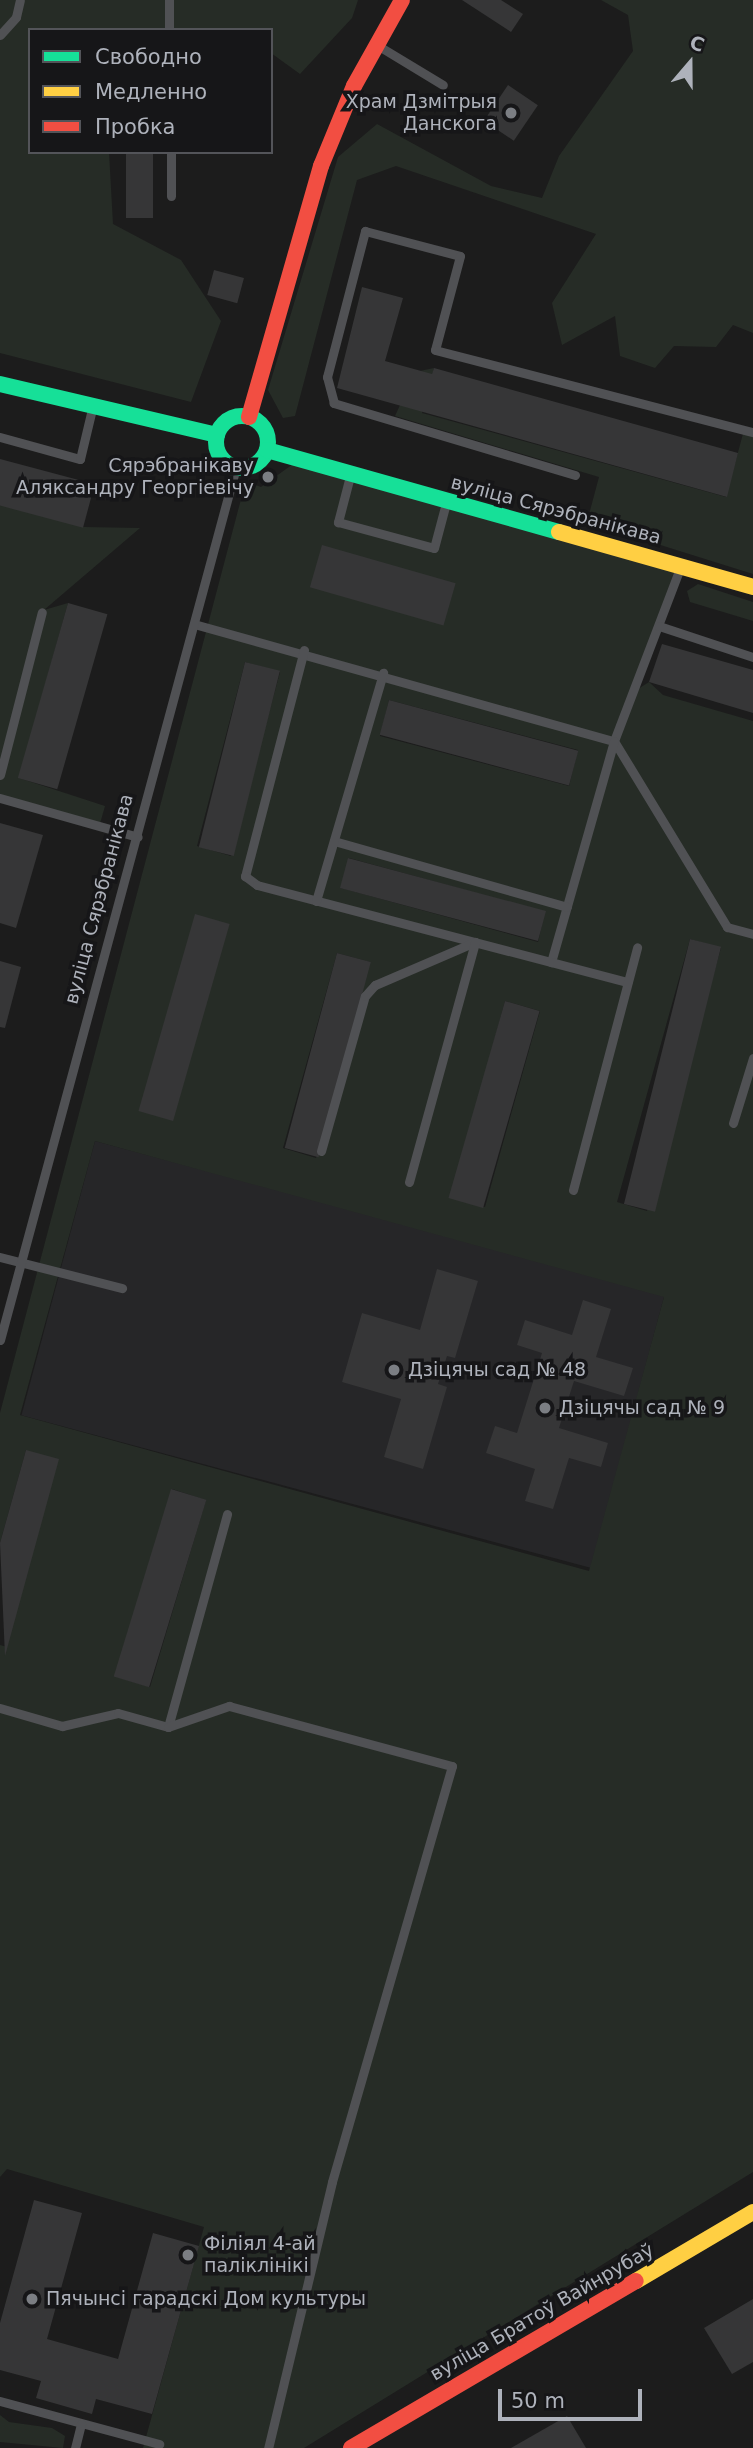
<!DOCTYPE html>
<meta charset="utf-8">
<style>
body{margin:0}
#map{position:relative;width:753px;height:2448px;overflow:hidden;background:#1c1c1c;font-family:"DejaVu Sans",sans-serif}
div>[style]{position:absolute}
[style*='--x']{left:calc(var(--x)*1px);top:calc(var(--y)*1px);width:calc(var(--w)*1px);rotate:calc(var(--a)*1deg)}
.built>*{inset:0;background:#262628;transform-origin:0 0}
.green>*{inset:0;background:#262c26}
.building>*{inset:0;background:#363637;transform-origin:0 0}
.lane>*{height:9px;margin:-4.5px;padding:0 4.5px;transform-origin:4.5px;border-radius:4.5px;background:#505154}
.fast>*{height:16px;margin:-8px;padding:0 8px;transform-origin:8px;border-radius:8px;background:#16e098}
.fast>.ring{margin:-8px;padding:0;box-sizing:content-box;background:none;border:16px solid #16e098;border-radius:50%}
.slow>*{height:16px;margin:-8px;padding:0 8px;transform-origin:8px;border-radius:8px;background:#ffcf43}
.jam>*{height:16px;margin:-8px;padding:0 8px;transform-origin:8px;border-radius:8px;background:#f24e42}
.dots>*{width:19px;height:19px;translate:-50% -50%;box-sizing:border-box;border:4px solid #161618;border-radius:50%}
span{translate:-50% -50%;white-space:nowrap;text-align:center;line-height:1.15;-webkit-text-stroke:7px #161618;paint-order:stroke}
.poi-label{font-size:19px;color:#aeb2bb}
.right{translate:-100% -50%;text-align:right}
.left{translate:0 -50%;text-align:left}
.street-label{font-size:19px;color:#aeb2bb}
.legend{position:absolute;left:28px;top:28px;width:245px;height:126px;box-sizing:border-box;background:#161618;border:2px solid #535459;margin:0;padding:9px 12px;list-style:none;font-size:21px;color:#aeb2bb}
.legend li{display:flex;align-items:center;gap:14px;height:35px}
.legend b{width:35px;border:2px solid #535459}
.north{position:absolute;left:655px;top:28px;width:70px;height:70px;-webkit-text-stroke:5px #161618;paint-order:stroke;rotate:20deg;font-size:19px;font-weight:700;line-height:28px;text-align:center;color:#aeb2bb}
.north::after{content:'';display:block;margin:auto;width:24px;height:32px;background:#aeb2bb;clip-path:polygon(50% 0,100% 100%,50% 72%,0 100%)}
.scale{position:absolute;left:498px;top:2389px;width:144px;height:32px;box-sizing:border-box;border:4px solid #aeb2bb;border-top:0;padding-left:9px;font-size:21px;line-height:24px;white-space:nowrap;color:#aeb2bb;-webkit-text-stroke:5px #161618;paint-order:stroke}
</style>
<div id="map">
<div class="built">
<i style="left:95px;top:1141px;width:590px;height:284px;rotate:15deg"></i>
</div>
<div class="green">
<i style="clip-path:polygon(0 0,358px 0,352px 18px,300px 74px,271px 53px,271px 30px,30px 30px,30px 152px,109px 152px,113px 224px,181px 260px,221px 321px,191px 402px,0 353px)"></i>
<i style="clip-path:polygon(601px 0,753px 0,753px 333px,733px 325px,716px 347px,674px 346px,655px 368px,620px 356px,615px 316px,562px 345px,552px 303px,596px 234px,396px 166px,357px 180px,295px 416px,283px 418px,268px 390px,338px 157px,377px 124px,491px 186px,542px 198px,559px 156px,633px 51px,628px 15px)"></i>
<i style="clip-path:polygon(434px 368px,422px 413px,726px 497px,744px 430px,753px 432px,753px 574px,587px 522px,599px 477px,395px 416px,415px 372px)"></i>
<i style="clip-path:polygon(evenodd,300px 459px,681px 566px,635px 691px,649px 682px,663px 695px,753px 721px,753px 2172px,304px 2448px,143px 2448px,204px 2227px,7px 2169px,0 2177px,0 1645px,7px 1647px,26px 1450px,0 1543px,0 1413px,240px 503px,247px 482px,261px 487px,300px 459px,245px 662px,280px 672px,231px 856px,197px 846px,245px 662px,300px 459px,389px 700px,578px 750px,569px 786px,380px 736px,389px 700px,300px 459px,349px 858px,545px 912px,538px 942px,341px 888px,349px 858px,300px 459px,690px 939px,721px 948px,647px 1211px,617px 1202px,690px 939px,300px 459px,337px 953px,370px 962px,316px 1158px,283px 1148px,337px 953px,300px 459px,505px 1001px,540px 1011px,485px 1207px,451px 1197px,505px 1001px,300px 459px,95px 1141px,664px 1297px,589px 1571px,20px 1415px,95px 1141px,300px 459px,172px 1489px,206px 1500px,150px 1687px,117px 1677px,172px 1489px)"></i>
<i style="clip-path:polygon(0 504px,84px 527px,140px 528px,44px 610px,68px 603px,19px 778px,105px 806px,99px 827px,0 798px)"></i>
<i style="clip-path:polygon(698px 584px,753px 602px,753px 621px,690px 602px,687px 591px)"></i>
<i style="clip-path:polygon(0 2415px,9px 2422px,52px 2428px,65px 2436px,63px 2448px,0 2442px)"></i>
</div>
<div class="building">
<i style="clip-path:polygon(462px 0,501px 0,523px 14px,511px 32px)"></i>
<i style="left:508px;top:85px;width:36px;height:43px;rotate:34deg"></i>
<i style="left:126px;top:152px;width:27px;height:66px"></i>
<i style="left:214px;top:270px;width:31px;height:26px;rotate:15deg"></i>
<i style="clip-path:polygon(362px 287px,403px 298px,385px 361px,432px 374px,434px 368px,738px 453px,727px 497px,337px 388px)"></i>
<i style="left:0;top:459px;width:98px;height:45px;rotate:15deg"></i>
<i style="left:322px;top:545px;width:139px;height:44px;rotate:16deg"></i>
<i style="left:68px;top:603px;width:41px;height:182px;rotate:16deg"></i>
<i style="clip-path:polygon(662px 644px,753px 670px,753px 713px,649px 682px)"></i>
<i style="left:245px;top:662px;width:36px;height:191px;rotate:14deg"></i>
<i style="left:389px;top:700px;width:196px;height:36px;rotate:15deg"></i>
<i style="clip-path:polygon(0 823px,43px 835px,16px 928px,0 923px)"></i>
<i style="left:348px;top:858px;width:205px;height:31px;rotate:15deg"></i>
<i style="left:195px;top:914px;width:36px;height:205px;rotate:16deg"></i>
<i style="left:690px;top:939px;width:32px;height:273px;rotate:14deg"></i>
<i style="left:337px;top:953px;width:35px;height:202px;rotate:15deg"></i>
<i style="clip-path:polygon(0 961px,21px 967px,5px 1028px,0 1027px)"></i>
<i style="left:505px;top:1001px;width:36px;height:205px;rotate:16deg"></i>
<i style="clip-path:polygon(437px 1269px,478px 1281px,455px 1358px,447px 1356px,438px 1384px,447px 1387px,423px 1469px,384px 1457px,401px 1399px,342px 1382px,362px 1313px,420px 1330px)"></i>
<i style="clip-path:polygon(583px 1300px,611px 1309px,596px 1357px,633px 1368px,624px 1396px,574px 1381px,559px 1428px,608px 1443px,601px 1467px,569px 1458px,553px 1509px,525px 1501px,535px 1469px,486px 1453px,495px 1426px,517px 1433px,542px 1353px,517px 1345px,525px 1320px,572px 1335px)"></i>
<i style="clip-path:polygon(26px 1450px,59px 1459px,5px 1656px,0 1543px)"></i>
<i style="left:171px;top:1489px;width:37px;height:196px;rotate:17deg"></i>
<i style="clip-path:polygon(34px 2200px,82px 2213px,47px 2339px,118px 2359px,153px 2233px,199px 2246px,152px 2414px,96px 2399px,92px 2414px,36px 2398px,41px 2381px,0 2370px,0 2323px)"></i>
<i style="clip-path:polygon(753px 2299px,753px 2362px,732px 2374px,704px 2328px)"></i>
<i style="clip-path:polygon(567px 2416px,586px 2448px,511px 2448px)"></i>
</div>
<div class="lane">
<i style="--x:169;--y:0;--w:30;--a:90"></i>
<i style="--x:0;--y:35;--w:24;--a:-48"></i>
<i style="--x:16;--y:17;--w:17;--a:-77"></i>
<i style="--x:377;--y:45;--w:77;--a:31.2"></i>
<i style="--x:171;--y:152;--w:44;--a:90"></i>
<i style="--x:0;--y:437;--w:83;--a:15.4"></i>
<i style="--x:80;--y:459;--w:51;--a:-76.5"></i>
<i style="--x:575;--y:475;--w:252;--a:-163.4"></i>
<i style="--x:334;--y:403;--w:27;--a:-105"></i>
<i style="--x:327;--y:377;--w:151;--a:-75.4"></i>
<i style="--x:365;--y:231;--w:98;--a:14.7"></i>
<i style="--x:460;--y:256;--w:97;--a:104.9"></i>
<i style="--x:435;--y:350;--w:328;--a:14.5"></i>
<i style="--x:350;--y:476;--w:48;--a:104.6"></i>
<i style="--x:338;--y:522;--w:99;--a:15.2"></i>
<i style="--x:434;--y:548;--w:47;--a:-75.1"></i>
<i style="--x:680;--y:568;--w:185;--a:110.9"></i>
<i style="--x:614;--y:741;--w:218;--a:58.7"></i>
<i style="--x:727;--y:927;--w:27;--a:15"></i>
<i style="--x:194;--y:624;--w:436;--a:15.6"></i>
<i style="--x:614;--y:741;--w:230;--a:105.9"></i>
<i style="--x:659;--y:626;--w:99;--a:18.3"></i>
<i style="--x:304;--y:650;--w:234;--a:104.6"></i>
<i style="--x:245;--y:876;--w:15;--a:37"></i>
<i style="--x:257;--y:885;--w:383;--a:14.7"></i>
<i style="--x:0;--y:775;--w:168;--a:-75.6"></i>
<i style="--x:0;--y:798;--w:143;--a:15.8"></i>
<i style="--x:334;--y:841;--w:242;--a:15.8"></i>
<i style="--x:316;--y:901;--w:238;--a:-73.6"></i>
<i style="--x:733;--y:1123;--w:68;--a:-72.9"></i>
<i style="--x:321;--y:1151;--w:161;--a:-74.2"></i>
<i style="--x:365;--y:996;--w:15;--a:-48"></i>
<i style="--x:375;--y:985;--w:109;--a:-23.3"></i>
<i style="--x:409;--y:1182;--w:249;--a:-74.6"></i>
<i style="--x:573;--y:1190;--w:251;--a:-75.2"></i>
<i style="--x:0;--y:1257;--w:126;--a:14.3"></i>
<i style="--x:0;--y:1340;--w:904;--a:-74.87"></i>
<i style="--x:0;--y:1708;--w:65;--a:16.2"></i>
<i style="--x:62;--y:1726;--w:57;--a:-13.1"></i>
<i style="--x:118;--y:1713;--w:52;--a:15.6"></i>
<i style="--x:168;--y:1727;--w:221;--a:-74.5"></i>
<i style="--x:168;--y:1727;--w:65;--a:-19"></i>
<i style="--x:229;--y:1706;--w:231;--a:15.1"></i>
<i style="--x:452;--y:1766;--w:433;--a:106.1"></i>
<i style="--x:332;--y:2182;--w:274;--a:103.5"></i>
<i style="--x:0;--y:2401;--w:165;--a:15.1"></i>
<i style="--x:75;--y:2448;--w:25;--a:-76"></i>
</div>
<div class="fast">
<i style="--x:0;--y:384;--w:223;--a:13.2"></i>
<i class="ring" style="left:216px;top:416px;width:36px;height:36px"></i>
<i style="--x:267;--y:450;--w:303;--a:15.7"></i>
</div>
<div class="slow">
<i style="--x:559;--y:532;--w:202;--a:15.8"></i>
<i style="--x:636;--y:2281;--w:136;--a:-30.5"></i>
</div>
<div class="jam">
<i style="--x:249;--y:417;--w:261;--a:-74"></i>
<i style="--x:321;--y:166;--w:87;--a:-67.6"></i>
<i style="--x:354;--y:86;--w:98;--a:-60.8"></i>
<i style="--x:351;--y:2448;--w:330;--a:-30.4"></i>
</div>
<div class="dots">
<i style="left:511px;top:113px;background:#7b7e83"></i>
<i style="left:268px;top:477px;background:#7b7e83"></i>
<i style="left:394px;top:1370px;background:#7b7e83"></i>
<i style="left:545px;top:1408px;background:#7b7e83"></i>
<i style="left:188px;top:2255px;background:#7b7e83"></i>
<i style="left:32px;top:2299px;background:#7b7e83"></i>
</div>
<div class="poi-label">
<span class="right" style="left:497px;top:113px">Храм Дзмітрыя<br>Данскога</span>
<span class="right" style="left:254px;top:477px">Сярэбранікаву<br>Аляксандру Георгіевічу</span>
<span class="left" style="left:408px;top:1370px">Дзіцячы сад № 48</span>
<span class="left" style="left:559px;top:1408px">Дзіцячы сад № 9</span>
<span class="left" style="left:204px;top:2255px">Філіял 4-ай<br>паліклінікі</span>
<span class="left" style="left:46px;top:2299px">Пячынсі гарадскі Дом культуры</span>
</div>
<div class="street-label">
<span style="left:556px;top:510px;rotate:15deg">вуліца Сярэбранікава</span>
<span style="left:99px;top:899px;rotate:-75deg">вуліца Сярэбранікава</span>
<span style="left:542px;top:2312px;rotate:-30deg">вуліца Братоў Вайнрубаў</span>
</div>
<ul class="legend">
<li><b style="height:9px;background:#16e098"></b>Свободно</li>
<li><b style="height:9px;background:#ffcf43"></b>Медленно</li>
<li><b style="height:9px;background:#f24e42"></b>Пробка</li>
</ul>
<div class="north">С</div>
<div class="scale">50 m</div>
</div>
